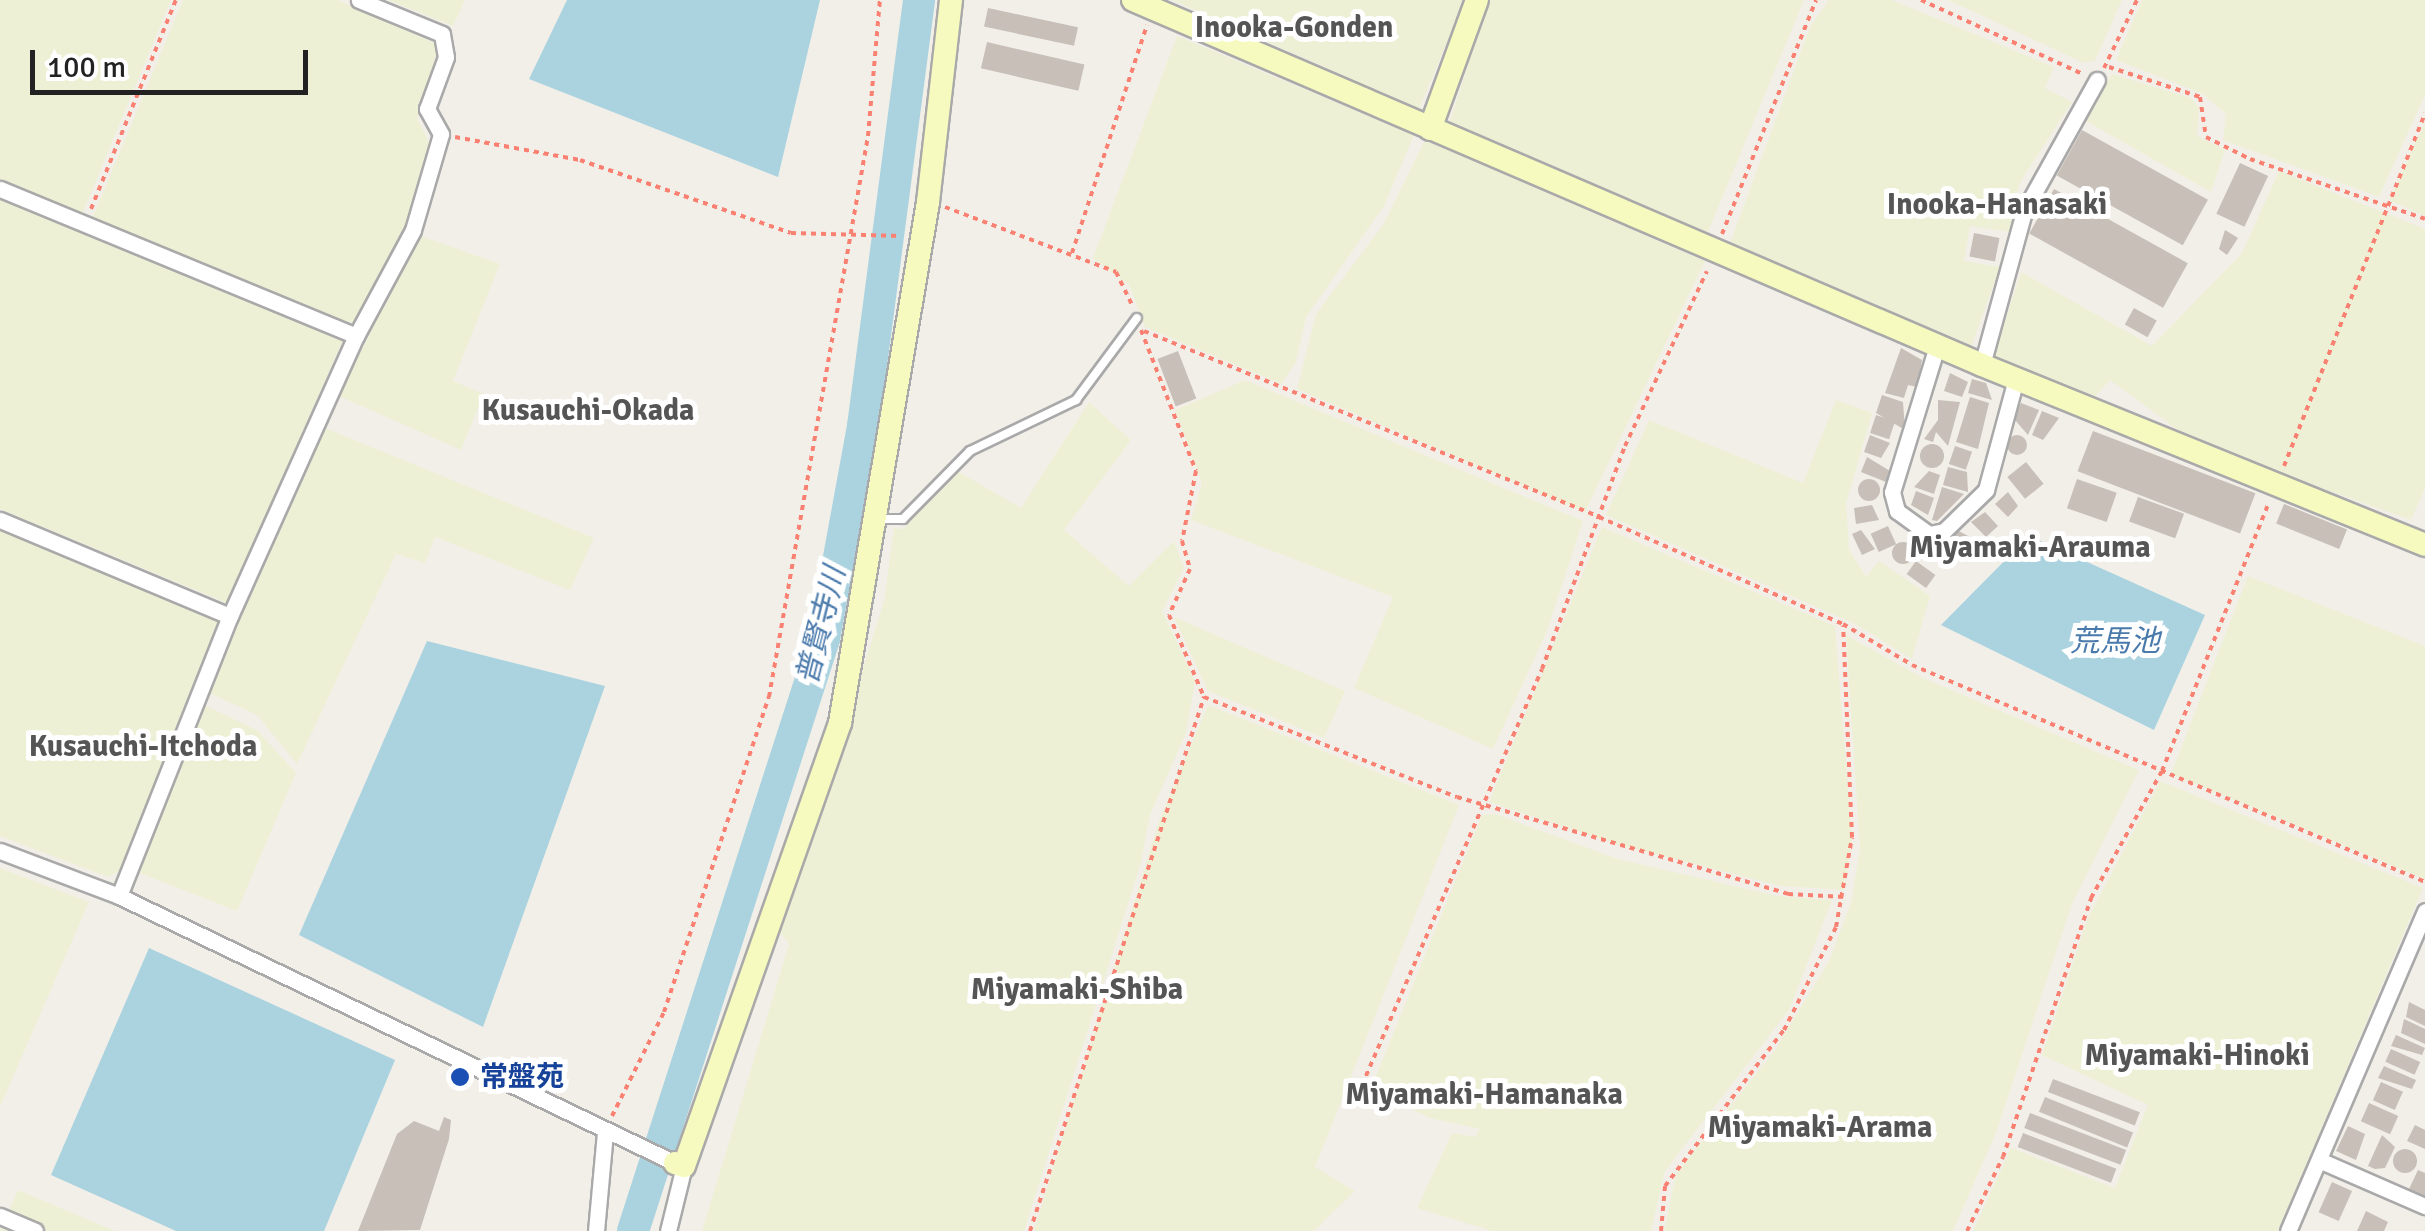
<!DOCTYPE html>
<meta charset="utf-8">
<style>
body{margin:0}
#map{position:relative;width:2425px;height:1231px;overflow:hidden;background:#f2efe9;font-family:Signika,"Noto Sans JP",sans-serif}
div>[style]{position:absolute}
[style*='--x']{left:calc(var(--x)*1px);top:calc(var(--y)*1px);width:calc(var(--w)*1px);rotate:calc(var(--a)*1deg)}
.farmland>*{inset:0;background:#eef0d5}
.water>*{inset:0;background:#aad3df}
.river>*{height:32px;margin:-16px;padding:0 16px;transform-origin:16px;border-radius:16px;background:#aad3df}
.building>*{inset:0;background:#c7bfb8;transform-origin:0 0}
.round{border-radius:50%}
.path>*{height:4px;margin-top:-2px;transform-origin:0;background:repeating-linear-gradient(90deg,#fa8072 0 5px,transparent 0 10px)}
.roads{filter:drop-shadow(2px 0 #a9a9a9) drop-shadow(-2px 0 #a9a9a9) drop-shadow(0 2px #a9a9a9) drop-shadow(0 -2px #a9a9a9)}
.lane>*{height:8px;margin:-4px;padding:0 4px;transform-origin:4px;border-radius:4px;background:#fff}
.street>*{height:15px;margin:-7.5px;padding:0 7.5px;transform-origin:7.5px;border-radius:7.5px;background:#fff}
.secondary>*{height:22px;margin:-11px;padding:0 11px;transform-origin:11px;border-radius:11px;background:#f7fabf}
.dots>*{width:28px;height:28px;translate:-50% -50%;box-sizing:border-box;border:5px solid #fff;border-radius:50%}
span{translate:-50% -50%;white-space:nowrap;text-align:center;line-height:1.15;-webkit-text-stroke:10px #fff;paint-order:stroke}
.transit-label{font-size:28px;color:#164399;font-weight:700}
.left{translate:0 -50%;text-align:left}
.neighbourhood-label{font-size:30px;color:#555;font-weight:700}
.water-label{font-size:30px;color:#4a7aab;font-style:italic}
.scale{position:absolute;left:30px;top:50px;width:278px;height:45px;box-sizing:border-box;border:5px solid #222;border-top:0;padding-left:12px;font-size:30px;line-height:35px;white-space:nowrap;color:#222;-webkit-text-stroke:8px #fff;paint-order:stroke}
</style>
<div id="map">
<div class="farmland">
<i style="clip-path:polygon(0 0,171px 0,81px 217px,0 179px)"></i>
<i style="clip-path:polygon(183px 0,338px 0,439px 45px,417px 118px,434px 152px,399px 248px,356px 323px,315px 315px,92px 219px)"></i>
<i style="clip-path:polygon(388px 0,465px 0,453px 26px)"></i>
<i style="clip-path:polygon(1172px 0,1465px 0,1419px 109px)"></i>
<i style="clip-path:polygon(1488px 0,1804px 0,1706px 237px,1449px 125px)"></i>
<i style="clip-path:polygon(1829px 0,1892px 0,2054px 67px,2045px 88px,2072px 102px,2019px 184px,2010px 232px,1970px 226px,1964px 261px,2000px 267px,1970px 350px,1730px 243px,1810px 27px)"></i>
<i style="clip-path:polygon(1948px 0,2122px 0,2095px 61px,2084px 63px)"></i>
<i style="clip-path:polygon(2142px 0,2425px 0,2425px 95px,2379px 197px,2223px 140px,2226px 114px,2201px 93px,2116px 60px)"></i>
<i style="clip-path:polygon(1177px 36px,1414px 135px,1384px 206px,1306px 317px,1296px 362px,1281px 384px,1145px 327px,1129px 285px,1093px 258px)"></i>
<i style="clip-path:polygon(2112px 74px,2191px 98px,2199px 108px,2197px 136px,2225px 150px,2211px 192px,2084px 120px)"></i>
<i style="clip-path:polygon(2425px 122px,2425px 216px,2389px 200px)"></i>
<i style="clip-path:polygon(1425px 140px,1705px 261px,1585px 512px,1297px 389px,1316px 314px,1383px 225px)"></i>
<i style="clip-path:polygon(2279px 171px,2425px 229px,2425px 488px,2411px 520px,2196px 443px,2110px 380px,2090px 402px,1993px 358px,2021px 272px,2152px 346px,2242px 253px)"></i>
<i style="clip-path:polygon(0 195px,343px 340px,227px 603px,0 509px)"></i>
<i style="clip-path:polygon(418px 235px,500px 264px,453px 381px,484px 394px,461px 450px,339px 396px)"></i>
<i style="clip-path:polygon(1245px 380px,1583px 521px,1547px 631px,1493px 749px,1354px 688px,1393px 597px,1191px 520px,1202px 483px,1175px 410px)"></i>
<i style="clip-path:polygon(1836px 400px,1872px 413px,1846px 504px,1849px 549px,1866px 577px,1879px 561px,1930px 596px,1912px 659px,1855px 624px,1606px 515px,1649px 420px,1803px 483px)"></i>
<i style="clip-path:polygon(1089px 402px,1131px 440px,1064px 530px,1129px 586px,1174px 541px,1184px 568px,1162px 611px,1195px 681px,1186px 733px,1150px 815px,1141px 863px,1024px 1231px,702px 1231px,789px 944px,780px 932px,884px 601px,894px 528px,904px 529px,954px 469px,1021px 508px)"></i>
<i style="clip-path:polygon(325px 428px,594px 538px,570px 590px,435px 537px,425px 563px,396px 554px,297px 764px,257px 715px,207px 692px)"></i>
<i style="clip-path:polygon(0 527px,220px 622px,125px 868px,108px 877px,0 836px)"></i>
<i style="clip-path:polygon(1602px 527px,1835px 626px,1852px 840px,1844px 890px,1781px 886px,1619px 845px,1489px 802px)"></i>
<i style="clip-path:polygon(2248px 576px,2425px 646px,2425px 879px,2171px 774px)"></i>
<i style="clip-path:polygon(1174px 617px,1345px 691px,1324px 738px,1208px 691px)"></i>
<i style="clip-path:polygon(1846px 635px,1923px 678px,2139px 770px,2072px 904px,1996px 1133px,1953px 1231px,1664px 1231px,1676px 1174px,1775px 1050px,1829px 961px,1851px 903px,1860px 849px)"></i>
<i style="clip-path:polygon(204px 705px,257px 730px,296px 773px,237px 911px,137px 872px)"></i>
<i style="clip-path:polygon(1208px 705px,1459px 805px,1315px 1167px,1355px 1191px,1314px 1231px,1034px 1231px,1159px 821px)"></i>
<i style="clip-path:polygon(2160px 781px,2423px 888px,2278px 1231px,1973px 1231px,2011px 1148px,2115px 1188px,2148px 1105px,2042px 1055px,2088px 918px)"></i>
<i style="clip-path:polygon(1495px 814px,1618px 859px,1777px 896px,1832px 900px,1789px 1010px,1665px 1171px,1651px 1231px,1492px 1231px,1417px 1208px,1452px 1133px,1475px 1137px,1480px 1129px,1430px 1118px,1371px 1088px,1482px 815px)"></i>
<i style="clip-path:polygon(0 868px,89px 902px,0 1107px)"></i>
<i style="clip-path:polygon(18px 1190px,115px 1231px,0 1231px)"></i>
</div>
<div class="water">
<i style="clip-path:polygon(567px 0,820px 0,778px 177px,529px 79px)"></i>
<i style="clip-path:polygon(2029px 536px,2205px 615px,2154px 730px,1941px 625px)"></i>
<i style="clip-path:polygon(427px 641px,605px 686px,483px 1027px,299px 935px)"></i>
<i style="clip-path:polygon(149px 948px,395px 1060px,324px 1231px,176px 1231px,51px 1175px)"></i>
</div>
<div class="river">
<i style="--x:633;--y:1231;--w:622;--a:-72.12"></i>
<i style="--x:824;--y:639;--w:217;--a:-79.6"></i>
<i style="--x:863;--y:426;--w:430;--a:-82.5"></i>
</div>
<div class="building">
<i style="left:988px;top:8px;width:92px;height:19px;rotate:12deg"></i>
<i style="left:987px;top:42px;width:100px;height:27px;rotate:13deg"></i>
<i style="left:2082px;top:130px;width:144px;height:52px;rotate:29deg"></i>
<i style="left:2240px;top:163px;width:31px;height:56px;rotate:25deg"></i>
<i style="left:2054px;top:189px;width:153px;height:51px;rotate:29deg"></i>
<i style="clip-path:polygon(2225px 230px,2238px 238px,2227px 255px,2219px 249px)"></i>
<i style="left:1974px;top:233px;width:26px;height:24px;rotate:11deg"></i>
<i style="left:2134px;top:308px;width:26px;height:19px;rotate:29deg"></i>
<i style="clip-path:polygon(1901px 348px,1922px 360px,1917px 387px,1908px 385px,1904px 398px,1885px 393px)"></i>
<i style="left:1178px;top:351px;width:51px;height:22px;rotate:69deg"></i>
<i style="clip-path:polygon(1950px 373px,1968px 382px,1962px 397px,1944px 391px)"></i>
<i style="clip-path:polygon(1972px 379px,1986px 383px,1992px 400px,1968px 393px)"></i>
<i style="clip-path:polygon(1882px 395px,1903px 402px,1905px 430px,1876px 413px)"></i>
<i style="clip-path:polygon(1970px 397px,1989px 403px,1978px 449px,1956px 442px)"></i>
<i style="clip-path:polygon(1938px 400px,1960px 402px,1948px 446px,1936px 432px,1933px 442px,1924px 439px,1938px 420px)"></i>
<i style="clip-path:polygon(2021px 403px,2039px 410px,2028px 435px,2014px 419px)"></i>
<i style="clip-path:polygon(2042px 411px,2059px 418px,2043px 440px,2032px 435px)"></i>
<i style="left:1876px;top:415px;width:20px;height:19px;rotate:18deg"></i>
<i style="left:2093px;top:431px;width:174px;height:43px;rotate:21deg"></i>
<i style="clip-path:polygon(1870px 435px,1890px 443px,1881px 458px,1864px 452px)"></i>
<i class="round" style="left:2007px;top:435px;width:20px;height:20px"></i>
<i class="round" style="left:1920px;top:444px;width:24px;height:24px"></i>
<i style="left:1955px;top:446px;width:18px;height:19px;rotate:19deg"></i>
<i style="clip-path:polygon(1867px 457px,1890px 471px,1886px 482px,1861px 472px)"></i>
<i style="left:2026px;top:462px;width:28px;height:24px;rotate:51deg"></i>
<i style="clip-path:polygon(1948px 467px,1967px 472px,1968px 492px,1943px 485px)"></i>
<i style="clip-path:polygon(1929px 471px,1940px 475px,1934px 494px,1914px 487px)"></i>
<i class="round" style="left:1858px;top:479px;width:22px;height:22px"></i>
<i style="left:2077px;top:479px;width:42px;height:31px;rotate:19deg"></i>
<i style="clip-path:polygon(1942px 487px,1964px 494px,1937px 521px,1932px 520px)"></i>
<i style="clip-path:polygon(1916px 491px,1934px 498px,1928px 515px,1911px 505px)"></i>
<i style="clip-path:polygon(2008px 492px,2018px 506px,2008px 517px,1995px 504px)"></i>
<i style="left:2138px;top:497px;width:49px;height:26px;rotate:20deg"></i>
<i style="left:2284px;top:504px;width:68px;height:21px;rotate:22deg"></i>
<i style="clip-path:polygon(1872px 505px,1879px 520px,1856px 524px,1854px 508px)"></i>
<i style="clip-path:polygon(1985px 512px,1998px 526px,1986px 537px,1971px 522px)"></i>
<i style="left:1888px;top:526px;width:20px;height:19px;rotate:66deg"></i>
<i style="clip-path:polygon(1861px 530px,1875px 549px,1862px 555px,1852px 534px)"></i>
<i style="clip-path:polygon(1957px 530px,1981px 543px,1966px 556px,1949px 537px)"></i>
<i class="round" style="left:1892px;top:542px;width:22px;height:22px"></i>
<i style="left:1916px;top:561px;width:24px;height:16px;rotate:36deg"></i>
<i style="clip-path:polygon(2409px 1002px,2425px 1010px,2425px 1026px,2406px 1017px)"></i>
<i style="clip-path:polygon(2404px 1019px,2425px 1029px,2425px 1044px,2401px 1033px)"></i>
<i style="clip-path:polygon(2396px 1035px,2425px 1048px,2422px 1055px,2391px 1046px)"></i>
<i style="left:2391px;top:1049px;width:32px;height:14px;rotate:24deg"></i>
<i style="clip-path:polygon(2384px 1066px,2416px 1080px,2412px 1089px,2378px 1078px)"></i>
<i style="left:2053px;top:1079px;width:93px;height:14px;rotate:21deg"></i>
<i style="left:2381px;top:1082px;width:24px;height:20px;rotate:24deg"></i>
<i style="left:2045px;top:1097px;width:95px;height:16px;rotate:22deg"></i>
<i style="left:2369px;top:1103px;width:32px;height:20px;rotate:24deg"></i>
<i style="left:2030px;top:1113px;width:103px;height:16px;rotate:21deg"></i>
<i style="clip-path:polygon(444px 1117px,451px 1120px,449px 1139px,420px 1230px,358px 1231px,397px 1134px,414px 1121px,439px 1131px)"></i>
<i style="clip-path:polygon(2415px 1125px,2425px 1130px,2425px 1149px,2407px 1141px)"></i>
<i style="clip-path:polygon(2348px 1126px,2365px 1134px,2356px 1160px,2336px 1151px)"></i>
<i style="left:2023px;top:1133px;width:100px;height:15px;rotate:21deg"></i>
<i style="clip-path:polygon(2382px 1135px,2395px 1147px,2385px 1168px,2375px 1169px,2368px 1166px)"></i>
<i class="round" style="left:2393px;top:1149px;width:24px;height:24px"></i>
<i style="clip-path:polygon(2418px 1170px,2425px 1173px,2425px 1196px,2409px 1189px)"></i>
<i style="left:2332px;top:1182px;width:22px;height:33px;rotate:24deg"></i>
<i style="clip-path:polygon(2366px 1211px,2388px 1222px,2384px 1231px,2357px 1231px)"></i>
</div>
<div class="path">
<i style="--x:1921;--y:0;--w:178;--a:24.6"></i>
<i style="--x:2109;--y:67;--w:96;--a:18.2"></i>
<i style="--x:2200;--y:97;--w:40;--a:81.5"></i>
<i style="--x:2206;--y:137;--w:49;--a:26.6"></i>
<i style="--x:2250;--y:159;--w:185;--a:18.9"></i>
<i style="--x:2104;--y:68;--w:76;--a:-64.1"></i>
<i style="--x:455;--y:137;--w:127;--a:10.4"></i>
<i style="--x:580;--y:160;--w:223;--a:19.1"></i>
<i style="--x:791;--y:233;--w:110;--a:1.6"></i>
<i style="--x:945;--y:207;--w:183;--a:20.8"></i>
<i style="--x:1116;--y:272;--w:37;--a:64"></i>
<i style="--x:91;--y:209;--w:226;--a:-67.9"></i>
<i style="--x:1722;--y:234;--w:252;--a:-68.1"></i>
<i style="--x:1072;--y:253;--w:240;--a:-71.8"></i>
<i style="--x:1141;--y:330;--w:151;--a:68.7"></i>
<i style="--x:1196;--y:471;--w:71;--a:101.3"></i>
<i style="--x:1182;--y:541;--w:29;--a:74"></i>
<i style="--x:1190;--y:569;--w:51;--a:114.5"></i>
<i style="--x:1169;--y:615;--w:89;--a:66.9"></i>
<i style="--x:1204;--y:697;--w:272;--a:21.6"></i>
<i style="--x:1457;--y:797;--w:345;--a:16.3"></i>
<i style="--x:1788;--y:894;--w:57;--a:3"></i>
<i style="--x:1144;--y:331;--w:492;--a:22.2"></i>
<i style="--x:1599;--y:517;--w:266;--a:23.7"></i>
<i style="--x:1843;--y:624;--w:80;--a:30.7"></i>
<i style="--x:1912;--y:665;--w:557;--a:22.93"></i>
<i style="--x:2284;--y:466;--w:380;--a:-68.2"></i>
<i style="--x:1362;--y:1085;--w:453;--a:-66.6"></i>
<i style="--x:1542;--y:669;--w:238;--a:-69.6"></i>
<i style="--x:1625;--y:446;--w:193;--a:-64.9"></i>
<i style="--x:612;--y:1116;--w:116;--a:-63.4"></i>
<i style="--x:664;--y:1012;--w:332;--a:-71.6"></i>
<i style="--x:769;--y:697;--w:570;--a:-79.99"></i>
<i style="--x:868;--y:136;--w:137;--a:-85"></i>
<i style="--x:1030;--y:1231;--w:562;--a:-71.95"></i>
<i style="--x:1661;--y:1231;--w:45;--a:-84.9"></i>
<i style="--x:1665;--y:1186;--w:196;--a:-52.7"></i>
<i style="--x:1784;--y:1030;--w:115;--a:-63.2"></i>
<i style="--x:1836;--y:927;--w:91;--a:-79.9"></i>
<i style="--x:1852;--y:837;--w:211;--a:-92.4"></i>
<i style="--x:1967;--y:1231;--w:82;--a:-64.1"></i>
<i style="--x:2003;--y:1157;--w:274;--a:-71.2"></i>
<i style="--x:2091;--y:898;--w:145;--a:-60.8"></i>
<i style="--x:2162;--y:771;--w:289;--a:-68.3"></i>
</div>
<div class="roads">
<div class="lane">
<i style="--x:879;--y:519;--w:24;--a:0"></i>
<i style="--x:903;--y:519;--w:95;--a:-45.4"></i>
<i style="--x:970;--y:451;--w:118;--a:-25.7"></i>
<i style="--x:1076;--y:400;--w:102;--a:-53.4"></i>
</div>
<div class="street">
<i style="--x:0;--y:189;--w:385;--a:22.4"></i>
<i style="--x:1937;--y:346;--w:153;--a:107.1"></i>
<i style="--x:1892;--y:492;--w:20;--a:75"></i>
<i style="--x:1897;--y:511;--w:39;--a:36"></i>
<i style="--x:1929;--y:534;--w:15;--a:-11"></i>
<i style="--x:1944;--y:531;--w:59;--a:-44.3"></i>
<i style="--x:1986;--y:490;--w:115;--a:-74.9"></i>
<i style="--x:1982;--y:365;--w:160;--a:-74.7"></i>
<i style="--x:2024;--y:211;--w:150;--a:-60.9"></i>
<i style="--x:0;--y:520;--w:249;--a:22.7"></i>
<i style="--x:0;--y:851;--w:127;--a:20.7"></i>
<i style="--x:119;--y:896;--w:617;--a:25.65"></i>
<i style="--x:119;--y:896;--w:301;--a:-68.4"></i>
<i style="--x:230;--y:616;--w:307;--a:-65.8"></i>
<i style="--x:356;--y:336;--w:120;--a:-61.7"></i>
<i style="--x:413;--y:230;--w:100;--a:-73.7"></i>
<i style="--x:441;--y:134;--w:29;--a:-119"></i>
<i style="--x:427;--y:109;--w:55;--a:-69.9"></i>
<i style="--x:446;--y:57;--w:23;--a:-100"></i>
<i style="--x:442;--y:34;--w:90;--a:-157.7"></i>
<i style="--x:2319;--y:1160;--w:116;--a:23.5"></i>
<i style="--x:0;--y:1216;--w:38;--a:23"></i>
<i style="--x:596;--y:1231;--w:98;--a:-84.8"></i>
<i style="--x:668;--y:1231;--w:67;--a:-76.2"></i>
<i style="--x:2288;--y:1231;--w:348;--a:-66.8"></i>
</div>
<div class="secondary">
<i style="--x:1133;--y:0;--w:924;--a:23.26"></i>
<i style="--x:1982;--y:365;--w:478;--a:22.1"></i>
<i style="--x:1430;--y:129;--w:137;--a:-70"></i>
<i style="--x:675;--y:1163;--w:9;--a:18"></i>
<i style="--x:684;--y:1166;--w:470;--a:-70.6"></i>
<i style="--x:840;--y:723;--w:528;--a:-80.41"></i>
<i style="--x:928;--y:202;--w:203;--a:-83.5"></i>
</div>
</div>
<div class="dots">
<i style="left:460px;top:1077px;background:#1a4fb4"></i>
</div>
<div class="transit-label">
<span class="left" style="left:480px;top:1077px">常盤苑</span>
</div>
<div class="neighbourhood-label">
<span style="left:1294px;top:28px">Inooka-Gonden</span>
<span style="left:1997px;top:205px">Inooka-Hanasaki</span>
<span style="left:588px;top:411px">Kusauchi-Okada</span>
<span style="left:2030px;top:548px">Miyamaki-Arauma</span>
<span style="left:143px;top:747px">Kusauchi-Itchoda</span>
<span style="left:1077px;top:990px">Miyamaki-Shiba</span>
<span style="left:2197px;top:1056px">Miyamaki-Hinoki</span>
<span style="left:1484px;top:1095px">Miyamaki-Hamanaka</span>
<span style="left:1820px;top:1128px">Miyamaki-Arama</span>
</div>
<div class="water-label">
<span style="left:822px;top:626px;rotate:-76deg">普賢寺川</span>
<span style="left:2115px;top:642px">荒馬池</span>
</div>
<div class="scale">100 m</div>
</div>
